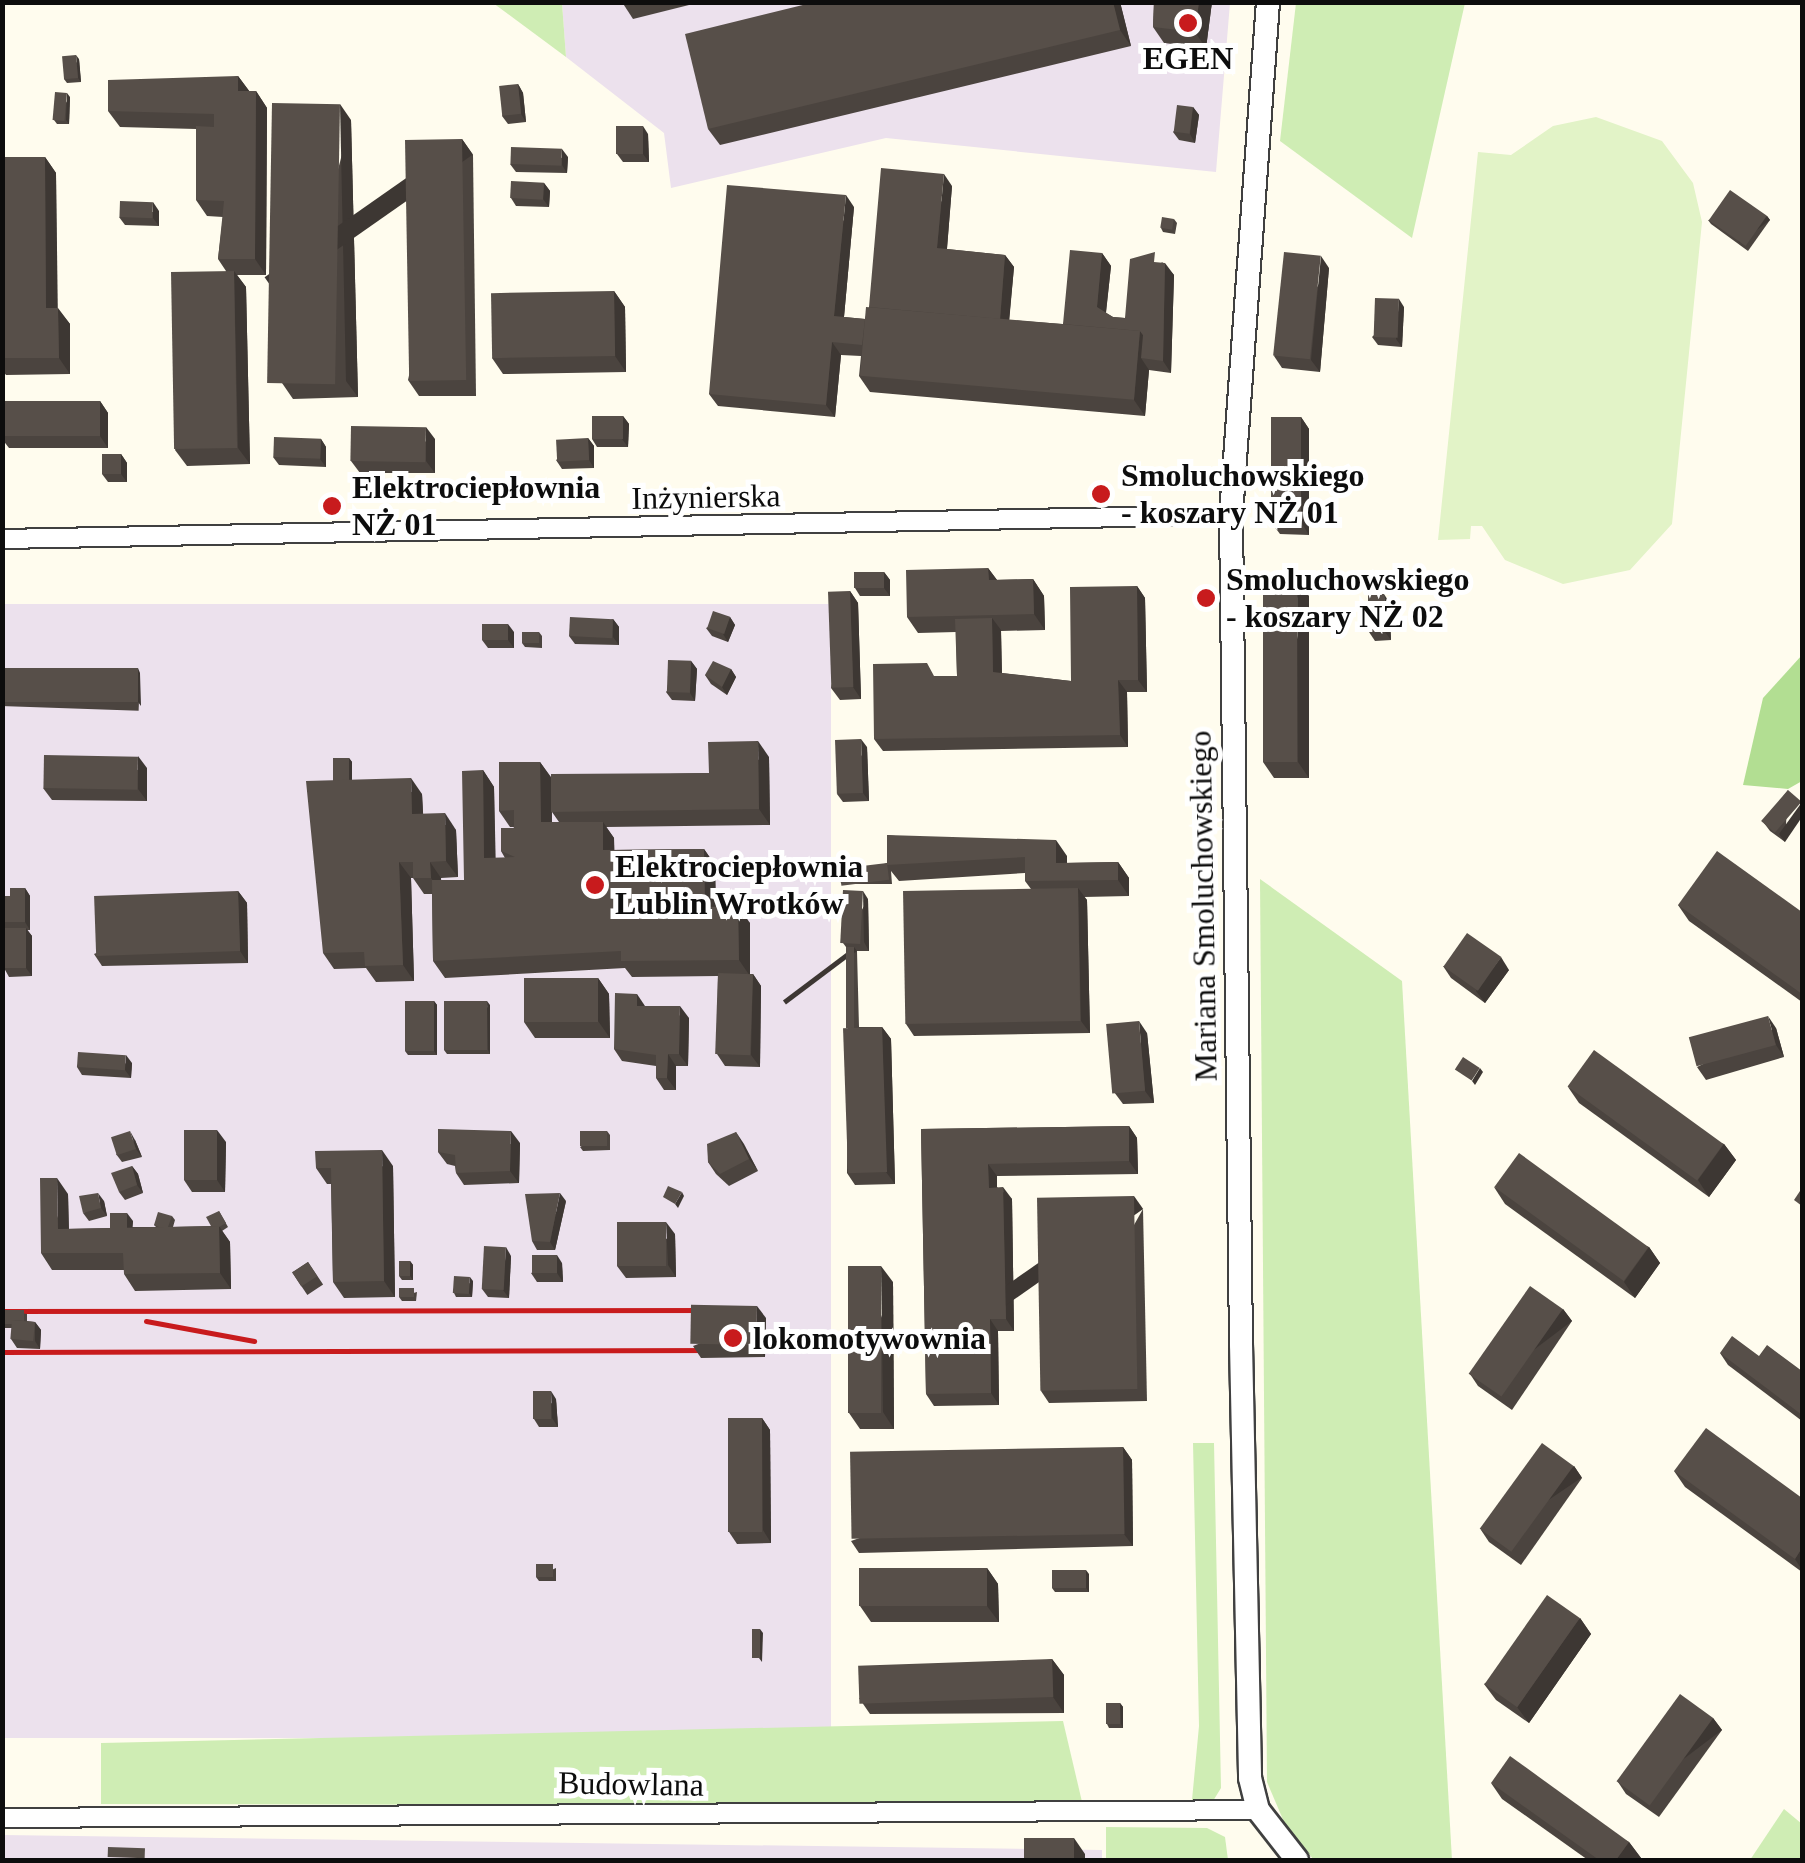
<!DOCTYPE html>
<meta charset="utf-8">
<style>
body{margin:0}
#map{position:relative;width:1805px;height:1863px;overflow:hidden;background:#fffcee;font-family:"Times New Roman",serif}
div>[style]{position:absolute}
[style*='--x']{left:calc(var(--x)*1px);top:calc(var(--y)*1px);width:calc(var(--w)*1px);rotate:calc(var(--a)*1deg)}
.industrial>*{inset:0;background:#ece1ed;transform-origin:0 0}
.green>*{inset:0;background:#cfedb4}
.forest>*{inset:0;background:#b2de92}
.pitch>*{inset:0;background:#e2f3c7}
.roads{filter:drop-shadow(2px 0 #404040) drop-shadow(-2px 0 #404040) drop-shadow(0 2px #404040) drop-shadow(0 -2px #404040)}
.minor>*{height:18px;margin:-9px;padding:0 9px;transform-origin:9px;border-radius:9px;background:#fff}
.tertiary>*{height:22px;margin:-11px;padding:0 11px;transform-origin:11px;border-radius:11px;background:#fff}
.rail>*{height:5px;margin:-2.5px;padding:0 2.5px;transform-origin:2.5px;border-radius:2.5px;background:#c81b1d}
.wall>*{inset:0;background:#4b443f;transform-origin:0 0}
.shaded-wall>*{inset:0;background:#3d3733;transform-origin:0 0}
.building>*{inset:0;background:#574f49;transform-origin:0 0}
.dots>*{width:28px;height:28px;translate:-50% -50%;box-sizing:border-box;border:5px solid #fff;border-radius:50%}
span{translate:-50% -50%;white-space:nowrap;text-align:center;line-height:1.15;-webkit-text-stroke:10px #fff;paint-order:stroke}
.poi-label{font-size:32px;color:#0d0d0d;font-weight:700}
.left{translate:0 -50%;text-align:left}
.street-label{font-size:32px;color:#0d0d0d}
.frame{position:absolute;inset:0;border:5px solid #0d0d0d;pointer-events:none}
</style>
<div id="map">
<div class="industrial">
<i style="clip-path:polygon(562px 3px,1230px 3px,1216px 172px,886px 138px,671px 188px,664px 133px,566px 57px)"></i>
<i style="left:3px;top:604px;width:828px;height:1134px"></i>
<i style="clip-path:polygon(3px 1835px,1102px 1850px,1102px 1860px,3px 1860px)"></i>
</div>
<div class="green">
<i style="clip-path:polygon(493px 3px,562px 3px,566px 57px)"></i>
<i style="clip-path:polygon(1296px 3px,1465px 3px,1412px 238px,1280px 141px)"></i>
<i style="clip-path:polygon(1260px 879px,1402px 981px,1452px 1860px,1314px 1860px,1287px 1829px,1267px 1782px)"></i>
<i style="clip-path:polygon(1193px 1443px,1214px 1443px,1221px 1788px,1213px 1801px,1192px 1800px,1199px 1726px)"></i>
<i style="clip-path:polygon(1063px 1721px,1083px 1806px,101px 1804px,101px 1743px)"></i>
<i style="clip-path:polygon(1784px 1809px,1802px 1824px,1802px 1860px,1750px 1860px)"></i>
<i style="clip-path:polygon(1106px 1827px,1207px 1828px,1225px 1837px,1228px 1860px,1106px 1860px)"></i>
</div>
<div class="forest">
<i style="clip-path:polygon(1802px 655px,1802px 781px,1788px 789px,1743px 785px,1763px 698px)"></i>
</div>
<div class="pitch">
<i style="clip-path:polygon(1596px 117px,1662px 141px,1693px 183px,1702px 222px,1672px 524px,1630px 570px,1563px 584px,1505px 560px,1482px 526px,1471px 526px,1470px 539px,1438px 540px,1478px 152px,1511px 155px,1553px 126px)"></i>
</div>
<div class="roads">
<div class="minor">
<i style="--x:2;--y:539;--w:1229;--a:-1.12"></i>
<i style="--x:2;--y:1818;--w:1256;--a:-0.36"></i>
</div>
<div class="tertiary">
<i style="--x:1268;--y:2;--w:514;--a:94.13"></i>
<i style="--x:1231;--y:515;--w:829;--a:89.31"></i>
<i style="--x:1241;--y:1344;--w:434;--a:88.8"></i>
<i style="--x:1250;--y:1778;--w:33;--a:76"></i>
<i style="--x:1258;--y:1810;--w:63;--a:52"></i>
</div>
</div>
<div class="rail">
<i style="--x:2;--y:1311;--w:717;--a:-0.08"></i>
<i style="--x:146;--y:1321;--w:110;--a:10.5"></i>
<i style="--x:2;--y:1352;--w:722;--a:-0.16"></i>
</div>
<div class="wall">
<i style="clip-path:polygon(622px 2px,701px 2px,633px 19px)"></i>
<i style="clip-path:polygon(815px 2px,1120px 2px,1131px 46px,720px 145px,708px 129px)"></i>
<i style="clip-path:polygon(1154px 2px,1212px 2px,1206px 48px,1164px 43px,1153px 27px)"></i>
<i style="clip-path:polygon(79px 59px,81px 82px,67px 83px,64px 79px)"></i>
<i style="clip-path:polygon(238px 76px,249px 91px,256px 91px,267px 108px,266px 275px,237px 275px,246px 287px,250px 464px,187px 466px,175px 450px,226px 271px,218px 259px,223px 217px,207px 216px,196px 200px,196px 129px,120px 127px,108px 111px)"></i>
<i style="clip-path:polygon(518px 84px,523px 93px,526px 122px,508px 124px,502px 116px)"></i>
<i style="clip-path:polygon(70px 97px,69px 124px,57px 124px,54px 120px)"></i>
<i style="clip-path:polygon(1193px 107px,1199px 115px,1195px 143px,1179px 140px,1173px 132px)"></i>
<i style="clip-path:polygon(351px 120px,358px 397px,293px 399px,282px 383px)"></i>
<i style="clip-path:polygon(648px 134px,649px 162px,623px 162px,617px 154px)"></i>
<i style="clip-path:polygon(462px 139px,473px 155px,476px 396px,419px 396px,408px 380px)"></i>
<i style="clip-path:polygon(2px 157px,45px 157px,56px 173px,57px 308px,70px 324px,70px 374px,6px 375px,2px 370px)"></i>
<i style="clip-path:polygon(568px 157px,567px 173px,516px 172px,510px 164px)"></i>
<i style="clip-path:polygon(544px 183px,550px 191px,549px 207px,516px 206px,511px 198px)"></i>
<i style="clip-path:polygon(952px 186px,947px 249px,1005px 255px,1014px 267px,1009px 320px,1063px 324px,1102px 253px,1111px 266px,1106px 313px,1113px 317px,1125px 318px,1162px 262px,1174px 275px,1171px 373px,1149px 370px,1145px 416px,870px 392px,859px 376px,861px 356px,841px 355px,835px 417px,718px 406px,709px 394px,854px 207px,844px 317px,865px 319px,869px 307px)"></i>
<i style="clip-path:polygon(159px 211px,159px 226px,125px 225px,119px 217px)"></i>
<i style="clip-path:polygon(1767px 216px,1770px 220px,1748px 251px,1711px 224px,1708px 220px)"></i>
<i style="clip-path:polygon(1174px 219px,1177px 223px,1175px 234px,1163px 232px,1161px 228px)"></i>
<i style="clip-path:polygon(1329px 268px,1320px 372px,1282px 368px,1274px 356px)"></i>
<i style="clip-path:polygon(614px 291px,625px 307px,626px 372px,503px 374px,492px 358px)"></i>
<i style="clip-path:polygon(1404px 307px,1402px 347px,1378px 345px,1372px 337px)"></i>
<i style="clip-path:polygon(100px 401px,108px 413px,108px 448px,9px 448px,2px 439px,2px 402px)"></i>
<i style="clip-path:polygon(623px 416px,629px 424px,628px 447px,597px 447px,592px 439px)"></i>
<i style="clip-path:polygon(1301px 417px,1309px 429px,1309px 535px,1280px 534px,1271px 522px)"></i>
<i style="clip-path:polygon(588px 438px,594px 446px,594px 468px,562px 469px,556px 460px)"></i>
<i style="clip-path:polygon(321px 439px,326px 447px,326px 467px,279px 465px,273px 457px)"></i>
<i style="clip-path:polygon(435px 439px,435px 473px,360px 473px,351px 461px)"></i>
<i style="clip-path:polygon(121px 454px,127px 463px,127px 482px,108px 482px,102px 474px)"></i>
<i style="clip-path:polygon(988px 568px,997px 580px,1033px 579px,1044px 596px,1045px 630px,1001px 631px,1002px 673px,1071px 681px,1137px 586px,1145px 598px,1147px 692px,1127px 692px,1128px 747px,883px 751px,874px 739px,936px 676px,957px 676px,956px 632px,918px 633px,907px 617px)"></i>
<i style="clip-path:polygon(884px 572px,890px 580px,890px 596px,860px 596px,855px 588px)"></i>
<i style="clip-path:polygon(850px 591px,858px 603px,861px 699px,840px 700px,831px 688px)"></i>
<i style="clip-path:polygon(1309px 596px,1309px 778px,1274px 778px,1263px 762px)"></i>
<i style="clip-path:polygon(1389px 602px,1391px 640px,1375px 641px,1369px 632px)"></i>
<i style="clip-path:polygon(730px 617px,735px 625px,728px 642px,712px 636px,706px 628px)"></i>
<i style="clip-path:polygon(613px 619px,619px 627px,619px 645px,575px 644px,569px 636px)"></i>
<i style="clip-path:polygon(514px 632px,514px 648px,488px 648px,482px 640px)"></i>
<i style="clip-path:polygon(539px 632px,542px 636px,542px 648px,525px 647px,522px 643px)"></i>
<i style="clip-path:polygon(691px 661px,697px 669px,695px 701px,672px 700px,666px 692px)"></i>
<i style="left:2px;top:669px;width:138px;height:37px;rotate:2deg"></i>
<i style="clip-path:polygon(731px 669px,736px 677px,727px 695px,711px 684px,705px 675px)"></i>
<i style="clip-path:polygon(867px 747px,869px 801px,843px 802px,837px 794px)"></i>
<i style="clip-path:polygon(evenodd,769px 757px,770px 825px,606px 827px,614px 838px,614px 850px,704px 849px,715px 865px,716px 907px,750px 923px,750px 974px,753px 974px,761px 986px,760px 1067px,725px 1066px,717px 1054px,718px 976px,632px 977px,625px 968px,445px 978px,433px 961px,432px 894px,424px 894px,413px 878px,411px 878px,414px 981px,376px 982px,366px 968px,334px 969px,323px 953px,333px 781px,349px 758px,352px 762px,352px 780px,422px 794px,423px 814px,456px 830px,458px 877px,441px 878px,441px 880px,464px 880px,483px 770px,494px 787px,495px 858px,505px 858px,501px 851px,514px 827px,510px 827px,499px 811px,540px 762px,551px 777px,709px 773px,769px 757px,552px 812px,559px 822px,552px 822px,552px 812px)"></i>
<i style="clip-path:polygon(147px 768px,147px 801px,52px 800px,43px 788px)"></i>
<i style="clip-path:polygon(1788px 790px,1785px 842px,1770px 831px,1764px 823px)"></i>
<i style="clip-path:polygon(887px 835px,1067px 856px,1067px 863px,1118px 862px,1129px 878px,1129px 896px,1084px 897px,1087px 900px,1090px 1033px,914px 1036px,906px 1024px,1031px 889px,1025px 881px,1025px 873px,899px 881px,891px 871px,892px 884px,842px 884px,839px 880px,887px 863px)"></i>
<i style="clip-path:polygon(25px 888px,30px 896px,30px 930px,27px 930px,32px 936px,32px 976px,9px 977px,4px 968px,2px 896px,10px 896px)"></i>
<i style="clip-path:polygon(238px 891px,247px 903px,248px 963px,102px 966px,94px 954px)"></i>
<i style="clip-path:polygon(868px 899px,869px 951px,857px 951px,859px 1027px,882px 1027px,891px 1039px,895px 1184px,855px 1185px,847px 1173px,848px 1028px,846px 947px,843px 943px)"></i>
<i style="clip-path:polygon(1678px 905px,1802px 912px,1802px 1002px,1689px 921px)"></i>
<i style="clip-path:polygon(1443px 966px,1509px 970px,1485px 1003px,1451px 978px)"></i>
<i style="clip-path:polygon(598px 978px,609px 994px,610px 1038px,535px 1038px,524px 1022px)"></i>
<i style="clip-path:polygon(434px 1001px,437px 1005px,437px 1055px,408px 1055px,405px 1051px)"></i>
<i style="clip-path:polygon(490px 1005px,490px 1054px,447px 1054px,444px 1050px)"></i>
<i style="clip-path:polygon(645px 1006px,689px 1018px,688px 1066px,676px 1066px,676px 1090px,664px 1090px,656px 1078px,656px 1066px,622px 1061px,614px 1049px)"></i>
<i style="clip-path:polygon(1776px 1028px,1784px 1057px,1706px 1080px,1697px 1067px)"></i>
<i style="clip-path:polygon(1147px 1033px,1154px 1103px,1123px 1104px,1114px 1092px)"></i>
<i style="clip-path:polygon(132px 1063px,131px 1078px,82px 1075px,77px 1067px)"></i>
<i style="clip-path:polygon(1568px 1087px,1724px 1144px,1736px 1160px,1709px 1197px,1579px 1103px)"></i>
<i style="clip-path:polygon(1129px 1126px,1137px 1138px,1138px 1174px,997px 1176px,997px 1187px,1012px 1199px,1014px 1331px,998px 1331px,999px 1405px,934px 1406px,926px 1394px,921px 1129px)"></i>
<i style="clip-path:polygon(607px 1131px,610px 1135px,610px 1150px,583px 1151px,580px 1147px)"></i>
<i style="clip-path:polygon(736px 1132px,758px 1171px,729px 1186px,716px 1174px,708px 1162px)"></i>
<i style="clip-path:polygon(135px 1140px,142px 1157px,122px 1162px,116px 1154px)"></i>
<i style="clip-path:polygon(226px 1142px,225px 1192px,192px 1192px,184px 1180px)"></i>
<i style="clip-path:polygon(520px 1143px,519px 1183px,464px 1185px,456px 1173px,455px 1166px,447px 1164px,438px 1152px)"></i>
<i style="clip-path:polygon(132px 1166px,138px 1174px,143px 1193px,125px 1200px,119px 1192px)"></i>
<i style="clip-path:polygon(393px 1166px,395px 1297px,344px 1298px,333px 1282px,331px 1184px,327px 1184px,316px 1168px)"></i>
<i style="clip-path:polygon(1494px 1187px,1649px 1247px,1660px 1263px,1635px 1298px,1505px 1204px)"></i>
<i style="clip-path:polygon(68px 1194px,69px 1229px,110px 1228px,133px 1221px,132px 1227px,156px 1227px,154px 1225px,172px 1216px,175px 1220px,173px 1227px,211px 1226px,219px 1211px,228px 1227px,222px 1231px,230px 1242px,231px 1289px,135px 1291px,124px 1274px,124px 1270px,52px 1270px,41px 1253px)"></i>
<i style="clip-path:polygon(104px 1201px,107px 1216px,89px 1221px,83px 1213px)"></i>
<i style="clip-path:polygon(566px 1201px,555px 1250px,537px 1250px,532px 1241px)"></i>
<i style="clip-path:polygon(1143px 1209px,1147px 1401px,1049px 1403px,1041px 1391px)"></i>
<i style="clip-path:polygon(675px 1234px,676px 1277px,626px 1278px,617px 1266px)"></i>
<i style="clip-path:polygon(511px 1256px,509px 1298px,488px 1297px,482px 1289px)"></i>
<i style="clip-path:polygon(410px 1261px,413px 1265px,413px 1280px,402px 1280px,399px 1276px)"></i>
<i style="left:308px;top:1262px;width:27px;height:19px;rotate:56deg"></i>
<i style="clip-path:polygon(562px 1263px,563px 1282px,537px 1282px,531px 1273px)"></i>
<i style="clip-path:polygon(473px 1281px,472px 1297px,456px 1297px,454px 1293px)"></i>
<i style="clip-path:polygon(893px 1282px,894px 1429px,860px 1429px,849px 1413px)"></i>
<i style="clip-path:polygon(417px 1292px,416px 1301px,402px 1301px,399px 1297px)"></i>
<i style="clip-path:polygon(1563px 1309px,1572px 1321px,1512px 1410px,1478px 1386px,1470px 1374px)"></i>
<i style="clip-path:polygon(2px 1310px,27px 1314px,27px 1321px,35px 1322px,41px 1330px,40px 1349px,17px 1348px,11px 1339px,12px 1328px,2px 1328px)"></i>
<i style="clip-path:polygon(766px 1318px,765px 1357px,701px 1358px,693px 1346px)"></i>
<i style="clip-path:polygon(1720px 1353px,1802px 1371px,1802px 1421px,1728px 1365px)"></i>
<i style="clip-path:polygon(556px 1399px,558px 1427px,539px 1427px,534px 1419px)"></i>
<i style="clip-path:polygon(762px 1418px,770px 1430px,771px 1543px,737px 1544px,729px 1532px)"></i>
<i style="clip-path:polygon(1123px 1447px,1132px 1460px,1133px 1546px,859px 1553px,851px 1541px)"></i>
<i style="clip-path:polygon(1574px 1466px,1582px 1478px,1521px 1565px,1489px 1542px,1481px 1530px)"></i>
<i style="clip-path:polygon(1674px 1471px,1802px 1498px,1802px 1572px,1685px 1487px)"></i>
<i style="clip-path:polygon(556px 1568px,556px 1581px,539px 1581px,536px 1577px)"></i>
<i style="clip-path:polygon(987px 1568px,998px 1584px,999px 1622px,871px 1622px,860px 1606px)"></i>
<i style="clip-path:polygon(1089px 1574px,1089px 1592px,1055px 1592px,1052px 1588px)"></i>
<i style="clip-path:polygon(1580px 1618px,1591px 1634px,1529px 1723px,1496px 1700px,1484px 1684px)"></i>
<i style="clip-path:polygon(1052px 1659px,1064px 1675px,1064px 1713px,870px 1714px,859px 1698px)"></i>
<i style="clip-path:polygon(1120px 1703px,1123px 1707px,1123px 1728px,1109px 1728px,1107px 1724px)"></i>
<i style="clip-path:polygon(1713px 1718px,1722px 1730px,1659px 1817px,1626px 1794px,1618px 1782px)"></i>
<i style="clip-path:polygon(1491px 1783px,1629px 1842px,1641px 1858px,1639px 1860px,1588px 1860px,1502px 1799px)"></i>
</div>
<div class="shaded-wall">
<i style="clip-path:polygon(1113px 2px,1120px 2px,1131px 46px,1120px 30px)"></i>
<i style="clip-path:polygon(1199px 2px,1212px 2px,1206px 48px,1195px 32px)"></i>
<i style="clip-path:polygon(76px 55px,79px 59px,81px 82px,78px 78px)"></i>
<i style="clip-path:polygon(238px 76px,250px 92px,238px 91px)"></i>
<i style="clip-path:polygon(518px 84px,523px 93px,526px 122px,521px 114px)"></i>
<i style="clip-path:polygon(256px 91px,267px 108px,266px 275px,255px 259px)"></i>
<i style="clip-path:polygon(67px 93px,70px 97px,69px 124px,66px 120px)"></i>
<i style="clip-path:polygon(340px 104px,351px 120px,358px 397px,346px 381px)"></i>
<i style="clip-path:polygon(1193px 107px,1199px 115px,1195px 143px,1190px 134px)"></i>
<i style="clip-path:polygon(643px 126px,648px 134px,649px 162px,643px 154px)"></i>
<i style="left:462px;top:139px;width:19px;height:241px;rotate:55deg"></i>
<i style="clip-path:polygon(562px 149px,568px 157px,567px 173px,562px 165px)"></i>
<i style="clip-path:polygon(45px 157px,56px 173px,58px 324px,46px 308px)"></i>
<i style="clip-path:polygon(944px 174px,952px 186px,946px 260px,937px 248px)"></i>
<i style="clip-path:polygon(544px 183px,550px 191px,549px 207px,543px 199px)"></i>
<i style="clip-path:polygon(846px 195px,854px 207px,843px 328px,834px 316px)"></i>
<i style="clip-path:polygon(153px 202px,159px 211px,159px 226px,153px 218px)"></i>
<i style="left:1767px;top:216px;width:5px;height:38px;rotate:53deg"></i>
<i style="clip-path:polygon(1102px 253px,1111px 266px,1105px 320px,1097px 307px)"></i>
<i style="clip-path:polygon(1005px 255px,1014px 267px,1008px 334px,1000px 322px)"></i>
<i style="clip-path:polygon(1321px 256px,1329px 268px,1320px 372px,1311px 360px)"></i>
<i style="clip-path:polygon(1165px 263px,1174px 275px,1171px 373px,1163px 361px)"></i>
<i style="clip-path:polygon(234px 271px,246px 287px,250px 464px,238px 448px)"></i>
<i style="clip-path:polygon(614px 291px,625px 307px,626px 372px,615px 356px)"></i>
<i style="clip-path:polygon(1399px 299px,1404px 307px,1402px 347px,1396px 339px)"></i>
<i style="clip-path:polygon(58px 308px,70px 324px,70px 374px,59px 358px)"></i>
<i style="clip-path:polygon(1140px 331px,1151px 347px,1141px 358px,1149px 370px,1145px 416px,1134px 400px)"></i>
<i style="clip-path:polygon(832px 342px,841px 355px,835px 417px,826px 405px)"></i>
<i style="clip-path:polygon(100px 401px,108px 413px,108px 448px,100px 436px)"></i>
<i style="clip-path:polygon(623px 416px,629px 424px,628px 447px,622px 439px)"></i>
<i style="clip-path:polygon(1301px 417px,1309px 429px,1309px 535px,1301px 522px)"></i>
<i style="clip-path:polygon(426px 427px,435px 439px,435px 473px,426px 461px)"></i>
<i style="clip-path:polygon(588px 438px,594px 446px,594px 468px,589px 460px)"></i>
<i style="clip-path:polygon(321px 439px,326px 447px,326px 467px,320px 459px)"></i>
<i style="clip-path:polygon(121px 454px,127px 463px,127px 482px,121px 474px)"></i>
<i style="clip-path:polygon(988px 568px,1000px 584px,989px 580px)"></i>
<i style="clip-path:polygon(884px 572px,890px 580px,890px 596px,884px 588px)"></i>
<i style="clip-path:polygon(1033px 579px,1044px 596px,1045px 630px,1034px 614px)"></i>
<i style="clip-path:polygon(1297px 580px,1309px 596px,1309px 778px,1298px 762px)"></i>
<i style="clip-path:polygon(1137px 586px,1145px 598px,1147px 692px,1138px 680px)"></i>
<i style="clip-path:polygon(850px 591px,858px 603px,861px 699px,853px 687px)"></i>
<i style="clip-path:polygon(1384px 594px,1389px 602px,1391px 640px,1385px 632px)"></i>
<i style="clip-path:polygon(730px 617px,735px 625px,728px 642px,723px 634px)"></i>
<i style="clip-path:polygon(992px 618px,1001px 630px,1002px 684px,993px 672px)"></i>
<i style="clip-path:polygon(613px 619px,619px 627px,619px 645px,613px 637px)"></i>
<i style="clip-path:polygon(508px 624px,514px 632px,514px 648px,508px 640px)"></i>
<i style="clip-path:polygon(691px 661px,697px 669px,695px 701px,690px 693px)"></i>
<i style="clip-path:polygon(138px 668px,140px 673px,141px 706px,138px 702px)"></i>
<i style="clip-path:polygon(731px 669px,736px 677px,727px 695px,722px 687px)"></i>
<i style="clip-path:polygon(1118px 680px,1127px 692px,1128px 747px,1120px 735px)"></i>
<i style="clip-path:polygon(861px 739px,867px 747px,869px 801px,863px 793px)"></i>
<i style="clip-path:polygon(758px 741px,769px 757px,770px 825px,759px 809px)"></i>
<i style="clip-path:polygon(138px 756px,147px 768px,147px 801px,138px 789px)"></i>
<i style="clip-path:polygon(349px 758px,352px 762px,352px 797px,349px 792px)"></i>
<i style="clip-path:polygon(540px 762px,551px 778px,552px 838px,541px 822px)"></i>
<i style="clip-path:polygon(483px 770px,494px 787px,496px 874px,484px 858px)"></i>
<i style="clip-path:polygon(411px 778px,422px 794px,424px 830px,412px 814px)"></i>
<i style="clip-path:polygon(1802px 802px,1802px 817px,1785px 842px,1779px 834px)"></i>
<i style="clip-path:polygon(445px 813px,456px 830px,458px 877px,446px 861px)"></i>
<i style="clip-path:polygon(603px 822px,614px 838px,615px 866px,603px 850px)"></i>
<i style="clip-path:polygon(1056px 840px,1067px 856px,1067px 879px,1056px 863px)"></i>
<i style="clip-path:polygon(704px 849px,715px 865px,716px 923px,705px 907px)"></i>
<i style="clip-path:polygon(399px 862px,411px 878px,414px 981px,403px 965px)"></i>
<i style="clip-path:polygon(430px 862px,441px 878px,442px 894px,431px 878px)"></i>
<i style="clip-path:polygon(1118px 862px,1129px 878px,1129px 896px,1118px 880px)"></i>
<i style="clip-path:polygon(25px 888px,30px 896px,30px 930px,25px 922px)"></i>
<i style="clip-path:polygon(1078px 888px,1087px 900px,1090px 1033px,1081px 1021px)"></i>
<i style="clip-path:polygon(238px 891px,247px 903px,248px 963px,240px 951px)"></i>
<i style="clip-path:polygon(863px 891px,868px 899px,869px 951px,864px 942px)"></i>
<i style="clip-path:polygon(738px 906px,750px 923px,750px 976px,739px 960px)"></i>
<i style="clip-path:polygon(26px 928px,32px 936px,32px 976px,26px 968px)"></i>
<i style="left:854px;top:947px;width:5px;height:89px;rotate:53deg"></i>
<i style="clip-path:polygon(1501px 957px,1509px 970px,1485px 1003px,1476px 991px)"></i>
<i style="clip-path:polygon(753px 974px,761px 986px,760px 1067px,751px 1055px)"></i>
<i style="clip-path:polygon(598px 978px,609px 994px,610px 1038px,598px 1021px)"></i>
<i style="clip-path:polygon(637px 994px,645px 1006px,637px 1006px)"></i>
<i style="clip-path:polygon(434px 1001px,437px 1005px,437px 1055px,434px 1051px)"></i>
<i style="clip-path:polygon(487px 1001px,490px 1005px,490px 1054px,488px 1050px)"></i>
<i style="clip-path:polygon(680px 1006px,689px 1018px,688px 1066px,679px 1054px)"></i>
<i style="clip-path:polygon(1768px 1016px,1776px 1028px,1784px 1057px,1776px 1045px)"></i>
<i style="clip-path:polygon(1139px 1021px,1147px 1033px,1154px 1103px,1145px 1091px)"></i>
<i style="clip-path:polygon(882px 1027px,891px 1039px,895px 1184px,886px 1172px)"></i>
<i style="clip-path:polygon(668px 1054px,676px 1066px,676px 1090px,667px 1078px)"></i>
<i style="clip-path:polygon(126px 1055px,132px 1063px,131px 1078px,125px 1070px)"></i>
<i style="clip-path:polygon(1480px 1068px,1483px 1072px,1475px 1085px,1472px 1081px)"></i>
<i style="clip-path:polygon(1129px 1126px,1137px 1138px,1138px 1174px,1129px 1161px)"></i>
<i style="clip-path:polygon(217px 1130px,226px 1142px,225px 1192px,217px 1180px)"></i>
<i style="clip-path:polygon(130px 1131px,135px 1140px,142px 1157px,136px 1149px)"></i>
<i style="clip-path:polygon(511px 1131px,520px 1143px,519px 1183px,510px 1171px)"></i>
<i style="clip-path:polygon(736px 1132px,744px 1144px,758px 1171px,749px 1159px)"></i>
<i style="clip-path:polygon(1724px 1144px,1736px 1160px,1709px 1197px,1698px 1180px)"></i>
<i style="clip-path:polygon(382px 1150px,393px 1166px,395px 1297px,384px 1281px)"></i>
<i style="clip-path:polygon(988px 1164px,997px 1176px,997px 1200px,989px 1188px)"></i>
<i style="clip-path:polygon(132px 1166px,138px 1174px,143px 1193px,137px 1185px)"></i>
<i style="clip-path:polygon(57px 1178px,68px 1194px,69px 1245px,58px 1229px)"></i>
<i style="clip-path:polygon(1003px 1187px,1012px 1199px,1014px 1331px,1006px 1319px)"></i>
<i style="clip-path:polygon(682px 1192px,684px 1196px,678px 1208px,675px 1204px)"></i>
<i style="clip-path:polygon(98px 1193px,104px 1201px,107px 1216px,101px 1208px)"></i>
<i style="clip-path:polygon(560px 1193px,566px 1201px,555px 1250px,550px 1242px)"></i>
<i style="left:1134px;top:1196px;width:16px;height:193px;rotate:55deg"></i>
<i style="clip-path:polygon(127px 1213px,133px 1221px,132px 1238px,126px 1229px)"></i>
<i style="clip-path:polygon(666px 1222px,675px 1234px,676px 1277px,668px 1265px)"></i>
<i style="clip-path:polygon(219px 1226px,230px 1242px,231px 1289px,220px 1273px)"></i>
<i style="clip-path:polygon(506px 1247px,511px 1256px,509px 1298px,503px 1290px)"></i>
<i style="clip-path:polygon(1649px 1247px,1660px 1263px,1635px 1298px,1624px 1282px)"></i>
<i style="clip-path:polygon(557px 1255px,562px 1263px,563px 1282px,557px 1273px)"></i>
<i style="clip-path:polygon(410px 1261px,413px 1265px,413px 1280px,410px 1276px)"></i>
<i style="clip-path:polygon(881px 1266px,893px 1282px,894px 1429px,883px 1412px)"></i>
<i style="clip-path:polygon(470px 1277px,473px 1281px,472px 1297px,469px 1293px)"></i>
<i style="clip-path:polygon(757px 1306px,766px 1318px,765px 1357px,756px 1345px)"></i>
<i style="left:1563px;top:1309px;width:15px;height:107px;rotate:53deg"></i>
<i style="clip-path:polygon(990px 1319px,998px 1331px,999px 1405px,991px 1393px)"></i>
<i style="clip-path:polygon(35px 1322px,41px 1330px,40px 1349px,35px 1341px)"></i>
<i style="clip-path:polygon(551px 1391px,556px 1399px,558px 1427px,552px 1418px)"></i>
<i style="clip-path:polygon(762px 1418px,770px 1430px,771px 1543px,763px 1530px)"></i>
<i style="clip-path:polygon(1123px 1447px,1132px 1460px,1133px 1546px,1124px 1534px)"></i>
<i style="left:1574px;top:1466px;width:14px;height:106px;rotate:56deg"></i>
<i style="clip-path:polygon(1802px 1548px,1802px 1570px,1795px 1559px)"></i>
<i style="clip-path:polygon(987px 1568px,998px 1584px,999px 1622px,987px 1606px)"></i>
<i style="clip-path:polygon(1086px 1570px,1089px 1574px,1089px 1592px,1086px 1588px)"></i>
<i style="clip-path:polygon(1580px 1618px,1591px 1634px,1529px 1723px,1517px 1707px)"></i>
<i style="clip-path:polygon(760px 1629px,763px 1633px,762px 1662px,759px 1658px)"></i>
<i style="clip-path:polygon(1052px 1659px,1064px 1675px,1064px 1713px,1053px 1697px)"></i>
<i style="clip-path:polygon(1120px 1703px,1123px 1707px,1123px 1728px,1121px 1724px)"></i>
<i style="left:1713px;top:1718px;width:15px;height:107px;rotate:53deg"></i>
<i style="clip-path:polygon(1074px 1838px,1085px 1854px,1085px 1860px,1074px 1860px)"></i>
<i style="clip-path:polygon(1629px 1842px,1641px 1858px,1639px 1860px,1616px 1860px)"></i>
</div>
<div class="building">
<i style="clip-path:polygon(815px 2px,1113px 2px,1120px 30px,708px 129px,685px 34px)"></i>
<i style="clip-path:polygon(1154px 2px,1199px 2px,1195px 32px,1153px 27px)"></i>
<i style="left:76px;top:55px;width:23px;height:14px;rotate:85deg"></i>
<i style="clip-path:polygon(238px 76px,238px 91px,256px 91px,255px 259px,218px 259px,224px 201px,196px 200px,196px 126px,214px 127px,214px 114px,108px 111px,108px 80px)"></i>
<i style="left:518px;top:84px;width:30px;height:19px;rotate:84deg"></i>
<i style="left:55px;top:92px;width:12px;height:28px;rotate:5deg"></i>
<i style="left:272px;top:103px;width:68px;height:280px;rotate:1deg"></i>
<i style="left:1177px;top:105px;width:16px;height:27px;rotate:7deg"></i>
<i style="left:616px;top:126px;width:27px;height:28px"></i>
<i style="left:462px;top:139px;width:241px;height:57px;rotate:89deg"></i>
<i style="left:511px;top:147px;width:51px;height:17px;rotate:2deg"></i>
<i style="clip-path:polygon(2px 157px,45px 157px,46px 308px,58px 308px,59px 358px,2px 358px)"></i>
<i style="clip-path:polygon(881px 168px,944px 174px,937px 248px,1005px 255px,1000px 319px,869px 307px)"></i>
<i style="left:511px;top:181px;width:33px;height:17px;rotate:3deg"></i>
<i style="clip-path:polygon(727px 185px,846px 195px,834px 316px,865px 319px,862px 345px,832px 342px,826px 405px,709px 394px)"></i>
<i style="left:1730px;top:190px;width:45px;height:37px;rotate:35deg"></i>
<i style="left:120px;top:201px;width:33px;height:16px;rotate:2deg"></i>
<i style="left:1162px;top:217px;width:12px;height:11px;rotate:9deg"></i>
<i style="clip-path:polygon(1070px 250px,1102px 253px,1097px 307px,1113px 317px,1125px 318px,1130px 259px,1155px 252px,1154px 262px,1165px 263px,1163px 361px,1141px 358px,1143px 335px,1140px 331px,1063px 324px)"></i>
<i style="left:1284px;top:252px;width:37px;height:104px;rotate:6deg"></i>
<i style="left:234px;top:271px;width:177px;height:63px;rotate:89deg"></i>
<i style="left:614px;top:291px;width:65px;height:123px;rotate:89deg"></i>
<i style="left:1375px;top:298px;width:24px;height:39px;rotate:2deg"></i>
<i style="left:866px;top:307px;width:275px;height:69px;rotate:5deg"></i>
<i style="left:100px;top:401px;width:35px;height:98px;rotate:90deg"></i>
<i style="left:592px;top:416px;width:31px;height:23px"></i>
<i style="left:1301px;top:417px;width:105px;height:30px;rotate:90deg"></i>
<i style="left:351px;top:426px;width:75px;height:35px;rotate:1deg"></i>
<i style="left:274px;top:437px;width:47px;height:20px;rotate:2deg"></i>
<i style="left:588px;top:438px;width:22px;height:32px;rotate:87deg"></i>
<i style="left:102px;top:454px;width:19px;height:20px"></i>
<i style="clip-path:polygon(988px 568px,989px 580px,1033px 579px,1034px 614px,907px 617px,906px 570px)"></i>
<i style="left:854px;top:572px;width:30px;height:16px"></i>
<i style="left:1263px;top:580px;width:34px;height:182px"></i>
<i style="clip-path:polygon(1137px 586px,1138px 680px,1118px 680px,1120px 735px,874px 739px,873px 664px,927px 663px,934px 676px,957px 676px,955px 619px,992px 618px,993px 672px,1071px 681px,1070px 587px)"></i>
<i style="left:850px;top:591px;width:96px;height:22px;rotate:88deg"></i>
<i style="left:1368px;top:594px;width:16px;height:38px"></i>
<i style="left:713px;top:611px;width:18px;height:18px;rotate:19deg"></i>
<i style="left:570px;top:617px;width:43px;height:19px;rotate:3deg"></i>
<i style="left:508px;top:624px;width:16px;height:26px;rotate:90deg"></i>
<i style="left:522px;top:632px;width:17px;height:11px"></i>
<i style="left:668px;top:660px;width:23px;height:32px;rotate:2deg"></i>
<i style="clip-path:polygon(713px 661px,731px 669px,722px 687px,705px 675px)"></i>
<i style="left:138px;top:668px;width:34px;height:136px;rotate:90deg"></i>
<i style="left:861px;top:739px;width:54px;height:26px;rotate:88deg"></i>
<i style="clip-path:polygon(758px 741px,759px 809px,551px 812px,551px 774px,709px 773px,708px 742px)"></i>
<i style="left:44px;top:755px;width:94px;height:33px;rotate:1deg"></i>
<i style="left:333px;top:758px;width:16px;height:23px"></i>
<i style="clip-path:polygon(499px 762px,540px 762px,541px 822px,603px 822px,603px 850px,704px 849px,705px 907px,738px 906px,739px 960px,621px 961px,621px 951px,433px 961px,432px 880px,464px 880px,462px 771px,483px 770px,484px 858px,515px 857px,501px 851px,501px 828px,514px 828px,514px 810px,499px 811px)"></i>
<i style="clip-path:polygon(411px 778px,412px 814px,445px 813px,446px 861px,430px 862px,431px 878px,413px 878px,413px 862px,399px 862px,403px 965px,365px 966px,364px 952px,323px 953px,306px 781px)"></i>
<i style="left:1788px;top:790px;width:18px;height:41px;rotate:41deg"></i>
<i style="clip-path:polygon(887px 835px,1056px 840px,1056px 863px,1118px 862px,1118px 880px,1025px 881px,1025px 857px,887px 865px)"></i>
<i style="clip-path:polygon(1717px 851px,1802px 912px,1802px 994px,1678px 905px)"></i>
<i style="left:887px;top:863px;width:17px;height:48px;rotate:83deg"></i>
<i style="clip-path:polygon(10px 888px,25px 888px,25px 922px,2px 922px,2px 896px,10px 896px)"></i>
<i style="left:1078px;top:888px;width:133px;height:175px;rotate:89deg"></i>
<i style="left:843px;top:890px;width:20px;height:53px;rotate:3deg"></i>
<i style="left:238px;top:891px;width:60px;height:144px;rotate:88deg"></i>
<i style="left:26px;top:928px;width:40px;height:22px;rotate:90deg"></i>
<i style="left:1467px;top:933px;width:42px;height:41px;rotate:35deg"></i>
<i style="left:846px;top:947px;width:8px;height:81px"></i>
<i style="left:718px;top:973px;width:35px;height:81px;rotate:2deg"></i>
<i style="left:524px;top:978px;width:74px;height:44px"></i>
<i style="clip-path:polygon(615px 993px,637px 994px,637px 1006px,680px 1006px,679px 1054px,668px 1054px,667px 1078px,656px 1078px,656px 1055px,614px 1049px)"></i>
<i style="left:405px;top:1001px;width:29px;height:50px"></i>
<i style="left:444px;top:1001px;width:43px;height:49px"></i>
<i style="left:1768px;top:1016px;width:30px;height:82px;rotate:75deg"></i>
<i style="left:1139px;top:1021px;width:70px;height:33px;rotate:85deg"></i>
<i style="left:882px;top:1027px;width:145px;height:39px;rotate:88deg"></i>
<i style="left:1594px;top:1050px;width:160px;height:45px;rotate:36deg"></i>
<i style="left:78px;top:1052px;width:48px;height:15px;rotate:4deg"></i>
<i style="left:1463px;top:1057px;width:20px;height:15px;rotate:33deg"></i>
<i style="clip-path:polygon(1129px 1126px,1129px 1161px,988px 1164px,989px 1188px,1003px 1187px,1006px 1319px,990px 1319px,991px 1393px,926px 1394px,921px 1129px)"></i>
<i style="clip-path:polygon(438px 1129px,511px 1131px,510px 1171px,456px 1173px,455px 1155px,438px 1152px)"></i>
<i style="left:184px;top:1130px;width:33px;height:50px"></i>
<i style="left:130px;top:1131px;width:19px;height:20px;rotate:72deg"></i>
<i style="left:607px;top:1131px;width:15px;height:27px;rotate:90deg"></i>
<i style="clip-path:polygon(736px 1132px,749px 1159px,720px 1174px,708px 1162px,707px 1144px)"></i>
<i style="clip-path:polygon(382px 1150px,384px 1281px,333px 1282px,331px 1168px,316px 1168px,315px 1151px)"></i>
<i style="left:1519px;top:1153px;width:160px;height:42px;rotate:36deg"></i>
<i style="clip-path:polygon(132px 1166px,137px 1185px,119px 1192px,111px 1173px)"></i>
<i style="clip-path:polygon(40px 1178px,57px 1178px,58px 1229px,219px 1226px,220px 1273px,124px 1274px,123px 1253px,41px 1253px)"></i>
<i style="clip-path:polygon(668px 1186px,682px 1192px,675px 1204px,663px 1197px)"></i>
<i style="clip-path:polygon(1802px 1188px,1802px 1206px,1794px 1200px)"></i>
<i style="clip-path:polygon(98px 1193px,101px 1208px,83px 1213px,79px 1196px)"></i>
<i style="clip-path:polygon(560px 1193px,550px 1242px,532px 1241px,525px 1194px)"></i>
<i style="left:1134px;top:1196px;width:193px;height:97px;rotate:89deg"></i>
<i style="clip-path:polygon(219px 1211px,226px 1223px,219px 1227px,211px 1226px,206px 1217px)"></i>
<i style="clip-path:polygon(158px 1212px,172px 1216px,168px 1227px,159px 1227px,154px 1225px)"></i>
<i style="left:110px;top:1213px;width:17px;height:15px"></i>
<i style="left:617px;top:1222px;width:49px;height:44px"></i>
<i style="left:484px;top:1246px;width:22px;height:43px;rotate:3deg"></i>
<i style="left:557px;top:1255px;width:18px;height:25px;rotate:90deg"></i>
<i style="left:399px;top:1261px;width:11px;height:15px"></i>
<i style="left:308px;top:1262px;width:17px;height:19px;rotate:57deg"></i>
<i style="left:848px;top:1266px;width:33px;height:147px"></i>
<i style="left:454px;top:1276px;width:16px;height:17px;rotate:4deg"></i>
<i style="left:1530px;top:1286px;width:40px;height:107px;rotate:35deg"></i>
<i style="left:399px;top:1288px;width:15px;height:9px"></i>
<i style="left:757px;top:1306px;width:39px;height:66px;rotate:91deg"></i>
<i style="clip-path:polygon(2px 1310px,24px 1310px,24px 1321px,12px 1320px,12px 1324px,2px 1324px)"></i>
<i style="left:12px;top:1320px;width:23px;height:19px;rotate:5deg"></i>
<i style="clip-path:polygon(1732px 1336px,1759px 1356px,1767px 1345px,1802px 1371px,1802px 1415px,1720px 1353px)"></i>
<i style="left:533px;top:1391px;width:18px;height:28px"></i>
<i style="left:728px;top:1418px;width:34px;height:114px"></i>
<i style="clip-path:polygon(1706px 1428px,1802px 1498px,1802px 1548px,1795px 1559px,1674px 1471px)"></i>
<i style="left:1542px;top:1443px;width:39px;height:106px;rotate:36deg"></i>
<i style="left:1123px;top:1447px;width:87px;height:273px;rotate:89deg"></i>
<i style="left:536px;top:1564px;width:17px;height:13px"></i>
<i style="left:859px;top:1568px;width:128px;height:38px"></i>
<i style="left:1086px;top:1570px;width:18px;height:34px;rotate:90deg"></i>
<i style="left:1547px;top:1595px;width:40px;height:109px;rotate:35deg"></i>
<i style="left:752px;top:1629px;width:8px;height:29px"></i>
<i style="left:1052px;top:1659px;width:38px;height:194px;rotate:88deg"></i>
<i style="left:1680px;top:1694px;width:41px;height:108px;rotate:36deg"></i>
<i style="left:1106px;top:1703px;width:14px;height:21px"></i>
<i style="clip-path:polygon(1510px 1756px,1629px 1842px,1616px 1860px,1599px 1860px,1491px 1783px)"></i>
<i style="left:1024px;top:1838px;width:50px;height:22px"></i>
<i style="left:108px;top:1847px;width:37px;height:10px;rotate:2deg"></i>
<i style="left:68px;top:1859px;width:97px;height:1px"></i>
</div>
<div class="dots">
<i style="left:1188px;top:23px;background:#c81b1d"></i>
<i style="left:1101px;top:494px;background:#c81b1d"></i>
<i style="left:332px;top:506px;background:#c81b1d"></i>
<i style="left:1206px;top:598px;background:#c81b1d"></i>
<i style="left:595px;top:885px;background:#c81b1d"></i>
<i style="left:733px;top:1338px;background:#c81b1d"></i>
</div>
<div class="poi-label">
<span style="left:1188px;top:58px">EGEN</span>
<span class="left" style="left:1121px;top:494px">Smoluchowskiego<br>- koszary NŻ 01</span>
<span class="left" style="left:352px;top:506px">Elektrociepłownia<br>NŻ 01</span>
<span class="left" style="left:1226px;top:598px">Smoluchowskiego<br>- koszary NŻ 02</span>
<span class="left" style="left:615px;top:885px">Elektrociepłownia<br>Lublin Wrotków</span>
<span class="left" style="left:753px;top:1338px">lokomotywownia</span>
</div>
<div class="street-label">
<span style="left:706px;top:497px;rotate:-1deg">Inżynierska</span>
<span style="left:1203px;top:906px;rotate:-91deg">Mariana Smoluchowskiego</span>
<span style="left:631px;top:1784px;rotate:1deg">Budowlana</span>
</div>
<div class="frame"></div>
</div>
